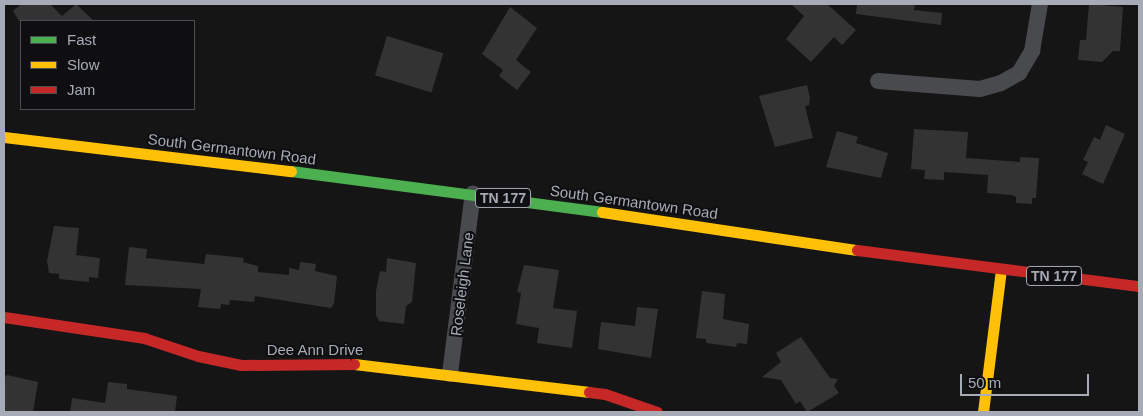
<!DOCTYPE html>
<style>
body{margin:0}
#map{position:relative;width:1143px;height:416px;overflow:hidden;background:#151515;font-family:Helvetica,sans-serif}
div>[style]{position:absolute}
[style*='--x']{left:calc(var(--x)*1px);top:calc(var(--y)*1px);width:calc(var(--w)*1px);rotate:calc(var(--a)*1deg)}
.building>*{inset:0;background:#333334;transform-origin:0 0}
.street>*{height:16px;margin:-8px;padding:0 8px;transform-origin:8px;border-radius:8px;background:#494a4e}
.fast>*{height:11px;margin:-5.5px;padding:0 5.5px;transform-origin:5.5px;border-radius:5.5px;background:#4caf50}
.slow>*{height:11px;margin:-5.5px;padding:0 5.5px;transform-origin:5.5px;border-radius:5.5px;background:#ffc107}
.jam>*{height:11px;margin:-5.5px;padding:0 5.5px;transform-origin:5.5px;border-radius:5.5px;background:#c62828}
span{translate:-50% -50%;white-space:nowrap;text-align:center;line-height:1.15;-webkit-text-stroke:4px #0f0f11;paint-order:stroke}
.shield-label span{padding:1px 4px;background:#0f0f11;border:1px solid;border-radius:4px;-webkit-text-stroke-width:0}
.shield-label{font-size:14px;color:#a6abb6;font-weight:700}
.street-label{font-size:15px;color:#a6abb6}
.frame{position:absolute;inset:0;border:5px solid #a6abb6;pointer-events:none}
.legend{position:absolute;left:20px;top:20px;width:175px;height:90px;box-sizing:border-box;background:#0f0f11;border:1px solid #4b4d53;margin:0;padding:6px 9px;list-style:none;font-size:15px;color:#a6abb6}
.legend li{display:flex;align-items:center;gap:10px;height:25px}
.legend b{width:25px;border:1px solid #4b4d53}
.scale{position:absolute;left:960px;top:374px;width:129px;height:22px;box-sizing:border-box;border:2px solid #a6abb6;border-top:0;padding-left:6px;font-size:15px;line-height:18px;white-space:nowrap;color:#a6abb6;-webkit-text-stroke:4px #0f0f11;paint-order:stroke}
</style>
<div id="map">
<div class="building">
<i style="clip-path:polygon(21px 4px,50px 4px,62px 16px,76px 4px,94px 21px,19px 21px,13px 11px)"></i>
<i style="clip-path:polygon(791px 4px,827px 4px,856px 30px,842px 45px,834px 37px,811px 62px,786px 39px,804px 16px)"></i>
<i style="clip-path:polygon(857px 4px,915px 4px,914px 10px,942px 13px,941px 25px,856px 14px)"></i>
<i style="clip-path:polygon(1089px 4px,1123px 7px,1120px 51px,1113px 51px,1102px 62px,1078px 60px,1080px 40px,1086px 40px)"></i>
<i style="clip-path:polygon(510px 7px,537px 28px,516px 60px,531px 72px,517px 90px,499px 76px,503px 70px,482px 54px)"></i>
<i style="left:387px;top:36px;width:59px;height:41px;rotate:17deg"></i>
<i style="clip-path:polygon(807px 85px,810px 98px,809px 105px,805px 106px,813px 138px,775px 147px,759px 96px)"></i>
<i style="clip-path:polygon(1106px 125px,1125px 134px,1103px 184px,1082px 174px,1088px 162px,1083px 160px,1094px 137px,1100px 140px)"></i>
<i style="clip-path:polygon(914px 129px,968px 132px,966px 158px,1020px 162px,1020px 157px,1039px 158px,1036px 198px,1032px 198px,1032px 204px,1016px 203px,1016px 197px,1012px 195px,987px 193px,988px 175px,944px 172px,944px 180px,924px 179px,925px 170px,911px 169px)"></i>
<i style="clip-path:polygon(837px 131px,858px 137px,856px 143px,888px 153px,881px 178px,826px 167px)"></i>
<i style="clip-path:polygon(54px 226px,79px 228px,76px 255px,100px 258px,98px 278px,89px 277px,89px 282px,59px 279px,59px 274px,49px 273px,47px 261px)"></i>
<i style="clip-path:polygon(129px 247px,147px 249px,146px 258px,204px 264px,206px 254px,244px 258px,243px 262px,258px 266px,258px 272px,289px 275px,289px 268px,299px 270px,300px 262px,316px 264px,315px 271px,337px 276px,334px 303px,331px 308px,255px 296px,254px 302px,230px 300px,229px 305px,221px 304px,220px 309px,198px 307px,201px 289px,125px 285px)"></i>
<i style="clip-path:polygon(387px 258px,416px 263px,412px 302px,406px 306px,404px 324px,379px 321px,376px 315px,376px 291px,380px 271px,386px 272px)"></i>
<i style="clip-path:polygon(524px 265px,559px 270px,553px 308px,577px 311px,572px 348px,537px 343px,539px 328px,516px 324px,521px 293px,517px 292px)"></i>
<i style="clip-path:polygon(702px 291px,725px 294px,723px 319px,749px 324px,747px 344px,737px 343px,736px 347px,706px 343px,706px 339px,696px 338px)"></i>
<i style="clip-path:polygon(637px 307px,658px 309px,651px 358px,598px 349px,601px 322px,635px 326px)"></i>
<i style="clip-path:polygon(801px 337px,830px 378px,838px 379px,834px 386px,839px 393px,807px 412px,800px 401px,796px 404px,781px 380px,762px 377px,781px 362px,776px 353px)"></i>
<i style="clip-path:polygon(7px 375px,38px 382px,33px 412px,4px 412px,4px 378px)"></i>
<i style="clip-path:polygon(108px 382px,127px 384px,127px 389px,177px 396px,175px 412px,70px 412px,72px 398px,105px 403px)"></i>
</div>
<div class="street">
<i style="--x:878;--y:81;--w:102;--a:4.5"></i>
<i style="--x:980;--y:89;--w:22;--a:-16"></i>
<i style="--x:1001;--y:83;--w:21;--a:-29"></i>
<i style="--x:1019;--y:73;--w:26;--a:-59"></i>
<i style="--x:1032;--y:51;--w:48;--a:-80.3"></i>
<i style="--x:450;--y:374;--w:182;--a:-82.8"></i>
</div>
<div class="fast">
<i style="--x:291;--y:171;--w:314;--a:7.5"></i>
</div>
<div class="slow">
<i style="--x:4;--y:137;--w:289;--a:6.8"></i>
<i style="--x:602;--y:212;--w:258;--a:8.5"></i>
<i style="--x:354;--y:364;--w:237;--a:6.8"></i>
<i style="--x:983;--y:412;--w:143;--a:-82.8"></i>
</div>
<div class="jam">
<i style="--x:857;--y:250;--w:284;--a:7.3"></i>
<i style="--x:4;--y:317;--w:142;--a:8.5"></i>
<i style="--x:144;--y:338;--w:57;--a:18.4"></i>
<i style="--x:198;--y:356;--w:44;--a:11.8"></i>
<i style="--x:241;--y:365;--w:113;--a:-0.5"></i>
<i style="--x:589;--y:392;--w:16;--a:7"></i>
<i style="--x:605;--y:394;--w:55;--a:19.1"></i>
</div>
<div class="shield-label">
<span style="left:503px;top:198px">TN 177</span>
<span style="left:1054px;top:276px">TN 177</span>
</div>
<div class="street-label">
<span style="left:232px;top:149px;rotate:7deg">South Germantown Road</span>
<span style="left:634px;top:202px;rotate:8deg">South Germantown Road</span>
<span style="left:462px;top:284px;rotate:-83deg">Roseleigh Lane</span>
<span style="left:315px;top:350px">Dee Ann Drive</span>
</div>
<div class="frame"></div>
<ul class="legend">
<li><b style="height:6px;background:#4caf50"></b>Fast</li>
<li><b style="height:6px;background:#ffc107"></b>Slow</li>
<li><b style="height:6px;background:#c62828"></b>Jam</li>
</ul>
<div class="scale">50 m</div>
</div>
